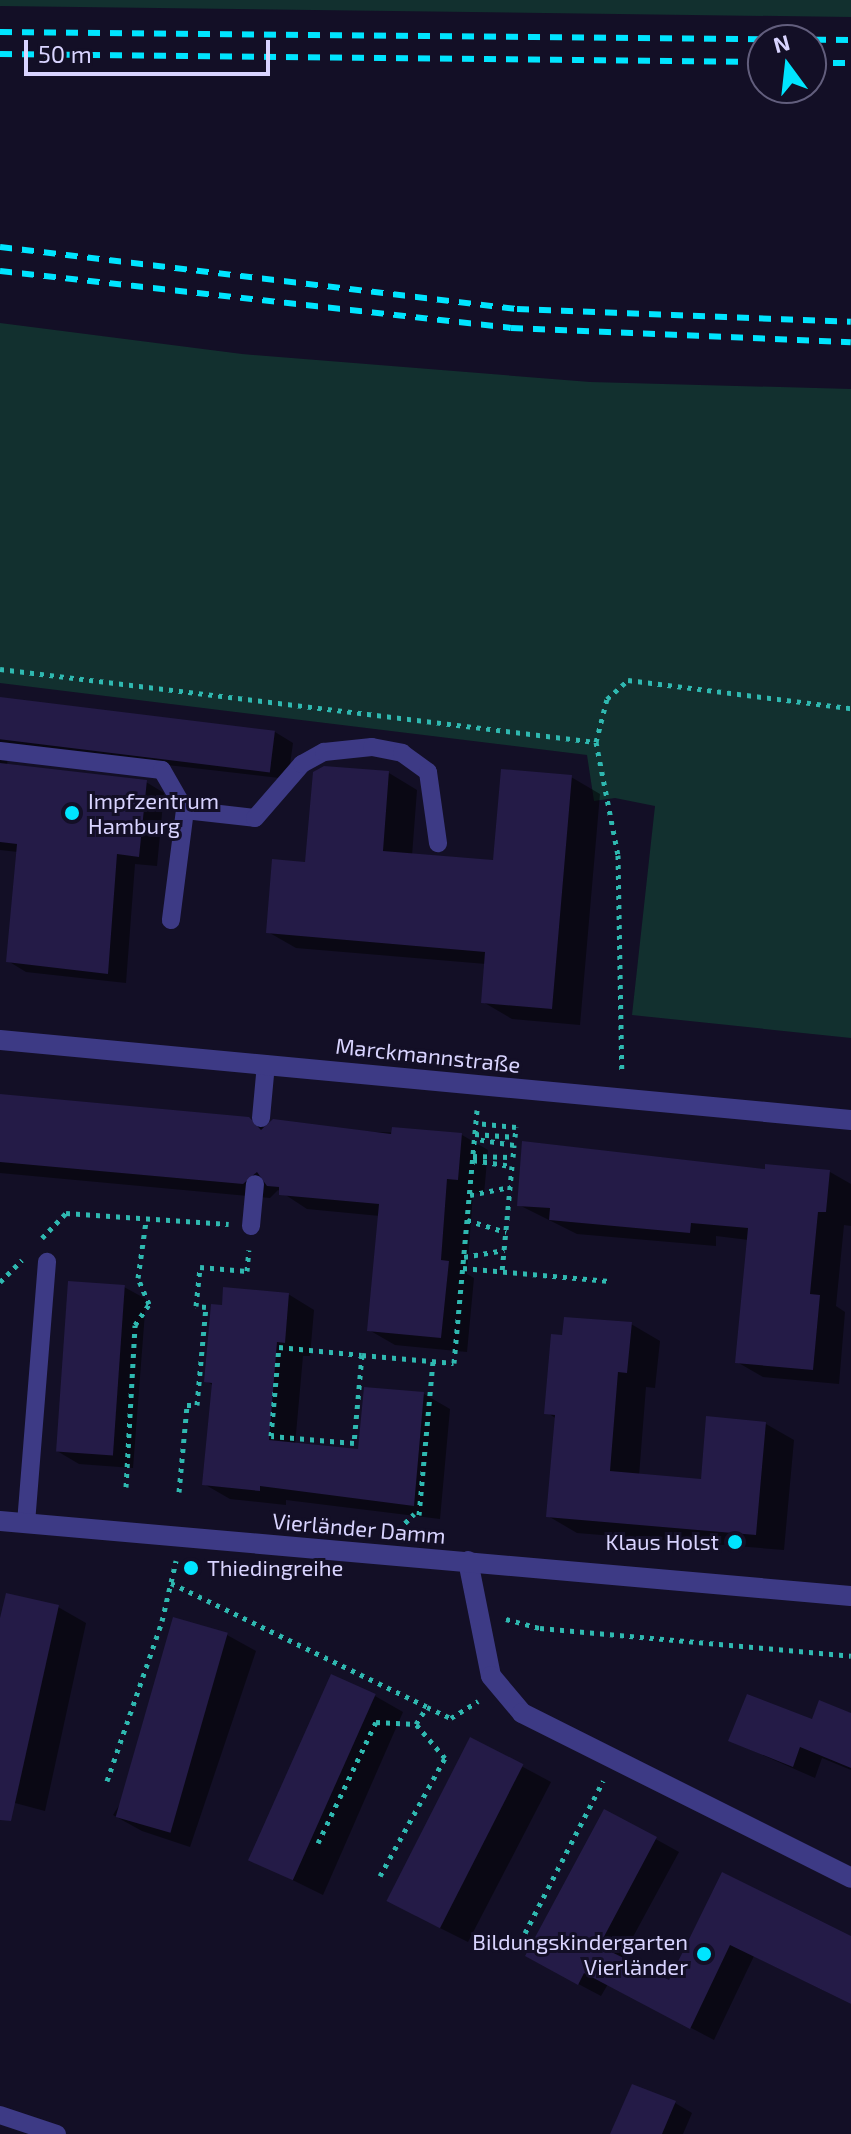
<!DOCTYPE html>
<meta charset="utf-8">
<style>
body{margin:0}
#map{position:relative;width:851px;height:2134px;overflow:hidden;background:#130f26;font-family:"Exo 2",sans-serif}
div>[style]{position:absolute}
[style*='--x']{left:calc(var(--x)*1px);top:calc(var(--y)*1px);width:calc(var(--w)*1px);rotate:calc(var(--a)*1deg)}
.green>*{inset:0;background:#12302f}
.shadow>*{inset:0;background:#0007}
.building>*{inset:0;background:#241b47;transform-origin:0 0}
.path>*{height:5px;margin-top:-2.5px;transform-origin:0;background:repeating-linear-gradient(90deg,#2fb8b0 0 4px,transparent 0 10px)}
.service>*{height:18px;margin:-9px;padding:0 9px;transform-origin:9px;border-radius:9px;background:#3d3a85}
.minor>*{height:20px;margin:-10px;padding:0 10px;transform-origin:10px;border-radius:10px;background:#3d3a85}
.tertiary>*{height:20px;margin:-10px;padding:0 10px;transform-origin:10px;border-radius:10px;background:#3d3a85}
.rail>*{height:6px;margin-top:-3px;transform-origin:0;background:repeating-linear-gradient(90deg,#00e5ff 0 12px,transparent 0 22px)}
.dots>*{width:22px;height:22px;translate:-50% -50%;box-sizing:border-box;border:4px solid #130f26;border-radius:50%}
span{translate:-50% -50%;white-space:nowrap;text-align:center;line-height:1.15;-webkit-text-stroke:6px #130f26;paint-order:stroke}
.poi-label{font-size:22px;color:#d9d4ff}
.left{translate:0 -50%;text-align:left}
.right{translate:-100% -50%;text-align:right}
.street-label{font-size:22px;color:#d9d4ff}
.north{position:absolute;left:747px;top:24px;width:80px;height:80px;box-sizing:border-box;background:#130f26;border:2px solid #625e7d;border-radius:50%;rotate:345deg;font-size:22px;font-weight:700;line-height:32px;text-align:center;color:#d9d4ff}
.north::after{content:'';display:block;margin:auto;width:28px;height:36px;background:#00e5ff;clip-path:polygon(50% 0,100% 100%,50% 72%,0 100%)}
.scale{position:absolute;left:24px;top:40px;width:246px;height:36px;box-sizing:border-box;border:4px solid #d9d4ff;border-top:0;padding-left:10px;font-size:24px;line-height:28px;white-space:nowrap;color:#d9d4ff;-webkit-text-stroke:6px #130f26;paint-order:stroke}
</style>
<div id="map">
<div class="green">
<i style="clip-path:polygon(0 0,851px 0,851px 17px,0 6px)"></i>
<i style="clip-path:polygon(0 323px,242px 354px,590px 382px,851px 389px,851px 1038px,632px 1015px,655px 806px,615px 798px,594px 801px,587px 755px,0 683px)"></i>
</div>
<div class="shadow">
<i style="clip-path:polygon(0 699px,275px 732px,293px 743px,288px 779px,21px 748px,8px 755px,7px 766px,146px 782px,164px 793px,157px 866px,135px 864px,126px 983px,26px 972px,8px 961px,18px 852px,0 850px)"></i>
<i style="clip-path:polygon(389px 773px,417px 790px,412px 856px,495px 862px,571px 777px,600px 794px,580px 1025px,512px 1019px,483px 1002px,486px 964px,296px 948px,268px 932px,307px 864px)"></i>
<i style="clip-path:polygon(0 1096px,248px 1119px,265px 1128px,462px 1135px,488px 1150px,484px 1194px,473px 1193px,467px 1274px,474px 1278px,467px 1352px,395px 1345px,369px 1330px,380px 1216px,307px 1209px,278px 1190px,270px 1198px,0 1173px)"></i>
<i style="clip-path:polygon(766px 1171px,830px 1172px,851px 1184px,851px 1226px,844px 1225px,836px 1306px,845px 1312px,839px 1384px,763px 1377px,737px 1362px,749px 1240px,716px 1236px,716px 1246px,577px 1234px,519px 1205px)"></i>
<i style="clip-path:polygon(124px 1287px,146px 1299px,133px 1468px,79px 1464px,57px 1451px)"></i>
<i style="clip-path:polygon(288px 1294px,314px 1310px,310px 1356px,303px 1356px,295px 1445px,360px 1451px,424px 1394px,450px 1409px,440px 1519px,286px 1500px,286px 1505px,230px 1499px,204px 1484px,214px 1386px,206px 1381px)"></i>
<i style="clip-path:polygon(631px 1324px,660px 1341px,655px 1388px,646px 1387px,639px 1476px,703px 1481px,766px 1424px,794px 1440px,784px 1550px,577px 1533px,548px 1516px,557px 1419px,546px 1412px)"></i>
<i style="clip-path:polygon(58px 1607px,86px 1623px,45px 1811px,0 1799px,0 1628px)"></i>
<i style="clip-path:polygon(227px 1635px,256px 1651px,190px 1847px,142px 1831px,113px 1815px)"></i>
<i style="clip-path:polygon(375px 1696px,403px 1712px,323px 1895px,252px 1860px)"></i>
<i style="clip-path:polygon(851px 1715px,851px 1770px,822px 1758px,815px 1778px,731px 1741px)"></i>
<i style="clip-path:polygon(471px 1739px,551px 1782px,468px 1942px,416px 1916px)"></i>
<i style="clip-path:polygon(605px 1811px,679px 1852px,621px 1959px,670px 1983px,723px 1875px,851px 1939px,851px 2004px,754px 1956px,714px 2040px,608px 1984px,601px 1996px,550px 1969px)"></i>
<i style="clip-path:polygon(675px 2103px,692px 2113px,683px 2134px,612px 2134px)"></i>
</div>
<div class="building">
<i style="left:0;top:697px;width:277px;height:42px;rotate:7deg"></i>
<i style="clip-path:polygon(0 763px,147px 780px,139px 857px,117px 854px,108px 974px,6px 962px,17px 844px,0 842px)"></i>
<i style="clip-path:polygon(324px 766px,389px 771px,383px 851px,493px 860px,501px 769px,572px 775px,552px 1009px,481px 1003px,485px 952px,266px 933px,272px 859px,305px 862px,313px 772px)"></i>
<i style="clip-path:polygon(0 1094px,249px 1117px,261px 1130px,273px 1119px,391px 1134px,392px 1127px,462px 1133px,458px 1180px,447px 1179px,441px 1260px,449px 1261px,441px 1338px,367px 1331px,379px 1204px,279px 1195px,279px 1187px,267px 1186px,257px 1172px,243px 1184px,0 1162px)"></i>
<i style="clip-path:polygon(522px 1141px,765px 1169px,765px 1164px,830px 1170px,826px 1212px,818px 1212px,810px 1294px,820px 1295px,813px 1370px,735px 1363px,748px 1228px,691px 1223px,690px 1233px,549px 1220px,550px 1208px,517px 1206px)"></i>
<i style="left:68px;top:1281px;width:57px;height:171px;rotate:4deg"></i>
<i style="clip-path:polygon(223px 1287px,289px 1293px,285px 1343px,277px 1342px,269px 1440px,358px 1449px,364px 1387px,424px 1392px,414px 1506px,260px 1486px,260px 1491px,202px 1485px,212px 1383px,204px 1382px,211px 1304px,222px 1305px)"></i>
<i style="clip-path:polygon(564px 1317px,632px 1322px,627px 1373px,618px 1372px,610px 1471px,701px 1479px,706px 1416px,766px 1422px,756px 1535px,546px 1517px,555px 1415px,544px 1414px,551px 1334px,562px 1335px)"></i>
<i style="clip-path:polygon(6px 1593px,59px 1605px,11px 1821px,0 1820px,0 1618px)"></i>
<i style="left:173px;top:1617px;width:57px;height:208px;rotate:16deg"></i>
<i style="left:331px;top:1674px;width:49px;height:204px;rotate:24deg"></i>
<i style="clip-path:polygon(747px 1694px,812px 1719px,819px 1700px,851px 1713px,851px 1768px,800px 1747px,793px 1767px,728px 1741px)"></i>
<i style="left:470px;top:1737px;width:60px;height:184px;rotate:27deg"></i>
<i style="clip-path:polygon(604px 1809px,657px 1837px,599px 1946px,669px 1980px,722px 1872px,851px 1936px,851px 2004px,730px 1945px,690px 2029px,584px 1973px,578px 1985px,525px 1956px)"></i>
<i style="clip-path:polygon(632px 2084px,676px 2101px,662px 2134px,610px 2134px)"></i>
</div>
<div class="path">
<i style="--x:0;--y:669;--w:600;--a:6.98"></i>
<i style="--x:596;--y:742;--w:115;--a:79"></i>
<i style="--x:618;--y:855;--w:219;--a:89"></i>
<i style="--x:596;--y:742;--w:44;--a:-75.7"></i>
<i style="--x:607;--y:699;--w:28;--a:-42"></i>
<i style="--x:628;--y:680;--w:225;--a:7.2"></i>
<i style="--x:475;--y:1134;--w:40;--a:4.3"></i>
<i style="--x:515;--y:1137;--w:10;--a:-84"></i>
<i style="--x:516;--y:1127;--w:40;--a:-174.3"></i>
<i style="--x:473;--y:1156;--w:40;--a:1.4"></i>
<i style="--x:513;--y:1157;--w:12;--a:-85"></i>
<i style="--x:514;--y:1145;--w:39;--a:-171"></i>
<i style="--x:473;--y:1160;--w:39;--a:9"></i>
<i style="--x:512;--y:1166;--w:105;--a:95.4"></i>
<i style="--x:470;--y:1195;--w:41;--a:-11.3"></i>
<i style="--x:467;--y:1220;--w:41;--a:17.1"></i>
<i style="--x:42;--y:1238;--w:35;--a:-46"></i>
<i style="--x:66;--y:1213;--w:163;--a:3.9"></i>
<i style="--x:464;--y:1257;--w:41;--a:-9.9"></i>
<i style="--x:463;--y:1268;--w:147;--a:5.1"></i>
<i style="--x:0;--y:1282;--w:31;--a:-45"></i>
<i style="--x:279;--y:1347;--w:83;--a:5.5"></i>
<i style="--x:362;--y:1355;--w:88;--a:95.2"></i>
<i style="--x:354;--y:1443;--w:83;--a:-175.2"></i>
<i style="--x:271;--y:1436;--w:89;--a:-84.9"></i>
<i style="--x:362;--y:1355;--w:92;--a:5"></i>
<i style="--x:454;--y:1363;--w:254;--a:-84.8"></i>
<i style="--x:126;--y:1487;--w:162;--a:-86.8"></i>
<i style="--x:135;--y:1325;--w:25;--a:-56"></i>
<i style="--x:149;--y:1304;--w:28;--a:-113"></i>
<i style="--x:138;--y:1278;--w:58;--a:-82"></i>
<i style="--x:179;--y:1492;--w:87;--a:-84.7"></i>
<i style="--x:187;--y:1405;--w:10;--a:0"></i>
<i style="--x:197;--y:1405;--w:98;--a:-84.8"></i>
<i style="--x:206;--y:1307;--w:10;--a:-174"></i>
<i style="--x:196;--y:1306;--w:39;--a:-84"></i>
<i style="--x:200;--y:1267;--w:47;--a:4.9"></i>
<i style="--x:247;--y:1271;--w:21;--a:-85"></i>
<i style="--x:419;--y:1515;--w:155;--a:-84.8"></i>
<i style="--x:398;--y:1530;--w:23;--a:-45"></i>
<i style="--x:171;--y:1583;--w:284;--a:25.8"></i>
<i style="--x:506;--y:1619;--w:35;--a:15"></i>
<i style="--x:540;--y:1628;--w:312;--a:5.1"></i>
<i style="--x:107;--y:1781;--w:169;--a:-71"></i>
<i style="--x:162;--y:1621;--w:62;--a:-76.9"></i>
<i style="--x:318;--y:1843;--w:134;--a:-64.4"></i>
<i style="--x:376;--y:1722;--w:40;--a:2.9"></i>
<i style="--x:380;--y:1876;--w:135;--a:-61.2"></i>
<i style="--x:445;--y:1758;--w:45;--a:-130.5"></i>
<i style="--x:416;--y:1724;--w:20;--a:-57"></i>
<i style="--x:427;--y:1707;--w:26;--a:25"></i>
<i style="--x:451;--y:1718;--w:32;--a:-32"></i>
<i style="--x:525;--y:1933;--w:171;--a:-62.8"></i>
</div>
<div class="service">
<i style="--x:0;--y:751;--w:163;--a:6.7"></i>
<i style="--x:162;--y:770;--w:46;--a:60.1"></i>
<i style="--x:185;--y:810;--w:111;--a:97.3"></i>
<i style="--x:185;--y:810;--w:70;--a:6.5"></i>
<i style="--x:255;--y:818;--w:72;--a:-49"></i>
<i style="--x:302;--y:764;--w:25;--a:-29"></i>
<i style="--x:324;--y:752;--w:48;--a:-5.9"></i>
<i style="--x:372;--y:747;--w:31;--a:11"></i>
<i style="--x:402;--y:753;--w:32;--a:36"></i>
<i style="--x:428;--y:772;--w:72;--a:82"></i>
<i style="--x:261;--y:1118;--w:54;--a:-84.7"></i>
<i style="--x:251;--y:1226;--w:42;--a:-84.6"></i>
<i style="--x:26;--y:1523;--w:262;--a:-85.4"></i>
<i style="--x:0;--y:2115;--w:60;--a:18.4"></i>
</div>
<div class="minor">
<i style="--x:0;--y:1040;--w:855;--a:5.37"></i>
<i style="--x:468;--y:1561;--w:117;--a:78.7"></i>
<i style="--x:491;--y:1676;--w:48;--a:50"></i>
<i style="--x:522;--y:1713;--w:368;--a:26.6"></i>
</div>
<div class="tertiary">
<i style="--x:0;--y:1521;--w:854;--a:5.04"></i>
</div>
<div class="rail">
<i style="--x:0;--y:32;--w:851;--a:0.54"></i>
<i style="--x:0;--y:54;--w:763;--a:0.6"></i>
<i style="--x:811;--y:63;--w:40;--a:0"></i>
<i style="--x:0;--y:247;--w:521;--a:6.84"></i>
<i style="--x:517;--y:309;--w:334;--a:2.2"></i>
<i style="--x:0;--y:271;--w:514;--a:6.36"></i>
<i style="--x:511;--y:328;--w:340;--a:2.4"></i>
</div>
<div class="dots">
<i style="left:72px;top:813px;background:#00e5ff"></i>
<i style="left:735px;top:1542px;background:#00e5ff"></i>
<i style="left:191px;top:1568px;background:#00e5ff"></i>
<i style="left:704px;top:1954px;background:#00e5ff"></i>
</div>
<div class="poi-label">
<span class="left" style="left:88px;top:813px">Impfzentrum<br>Hamburg</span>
<span class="right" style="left:719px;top:1542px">Klaus Holst</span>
<span class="left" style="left:207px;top:1568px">Thiedingreihe</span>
<span class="right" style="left:688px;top:1954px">Bildungskindergarten<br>Vierländer</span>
</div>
<div class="street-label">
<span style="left:428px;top:1055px;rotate:6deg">Marckmannstraße</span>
<span style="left:359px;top:1528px;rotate:5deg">Vierländer Damm</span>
</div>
<div class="north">N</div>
<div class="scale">50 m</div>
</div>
